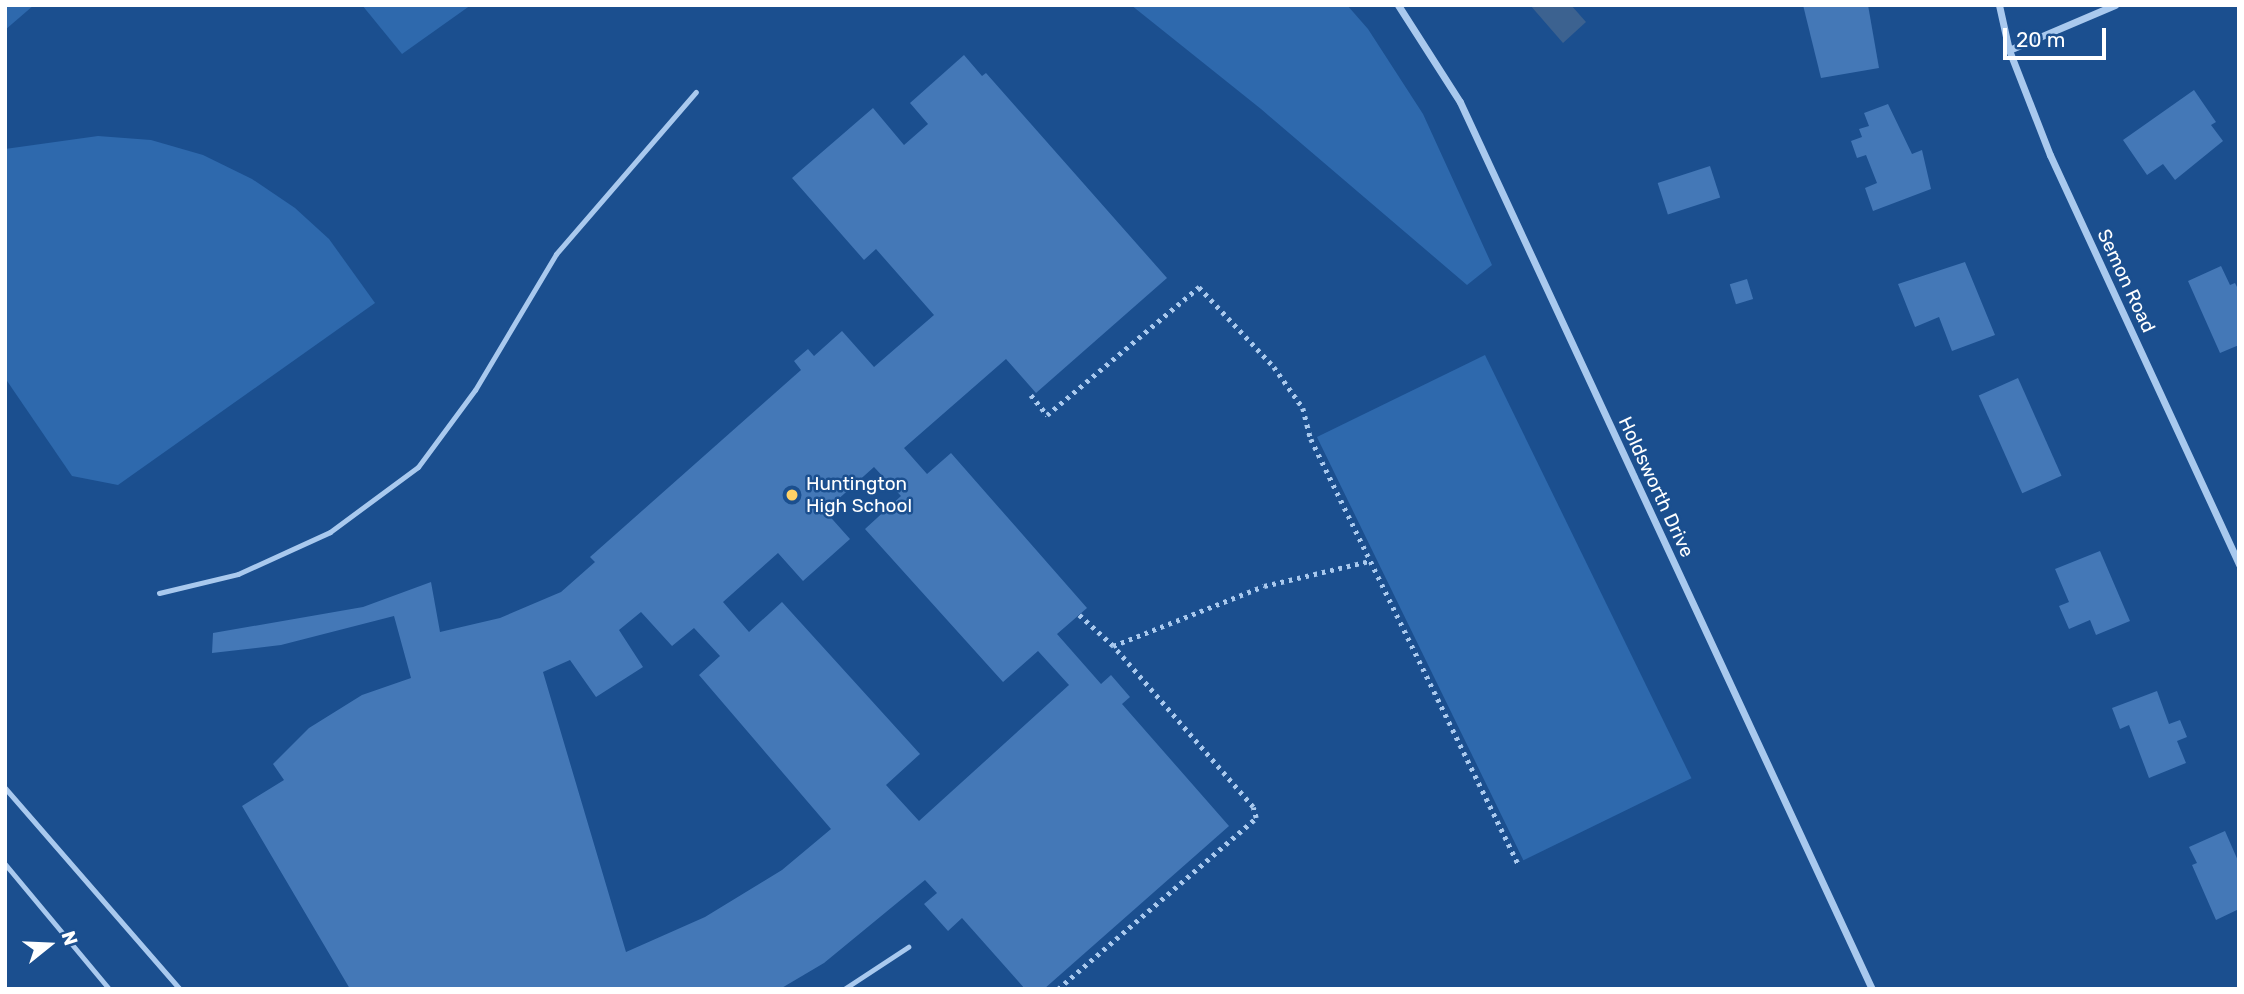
<!DOCTYPE html>
<style>
body{margin:0}
#map{position:relative;width:2244px;height:994px;overflow:hidden;background:#1b4f8f;font-family:Rubik,sans-serif}
div>[style]{position:absolute}
[style*='--x']{left:calc(var(--x)*1px);top:calc(var(--y)*1px);width:calc(var(--w)*1px);rotate:calc(var(--a)*1deg)}
.green>*{inset:0;background:#2e69ad;transform-origin:0 0}
.water>*{inset:0;background:#3c6290}
.building>*{inset:0;background:#4478b7;transform-origin:0 0}
.path>*{height:4.5px;margin-top:-2.25px;transform-origin:0;background:repeating-linear-gradient(90deg,#a9c9ee 0 3.5px,transparent 0 8.5px)}
.lane>*{height:5px;margin:-2.5px;padding:0 2.5px;transform-origin:2.5px;border-radius:2.5px;background:#a9c9ee}
.street>*{height:7px;margin:-3.5px;padding:0 3.5px;transform-origin:3.5px;border-radius:3.5px;background:#a9c9ee}
.dots>*{width:19px;height:19px;translate:-50% -50%;box-sizing:border-box;border:4px solid #1b4f8f;border-radius:50%}
span{translate:-50% -50%;white-space:nowrap;text-align:center;line-height:1.15;-webkit-text-stroke:5px #1b4f8f;paint-order:stroke}
.street-label{font-size:19px;color:#fff}
.poi-label{font-size:19px;color:#fff}
.left{translate:0 -50%;text-align:left}
.frame{position:absolute;inset:0;border:7px solid #fff;pointer-events:none}
.north{position:absolute;left:14px;top:910px;width:70px;height:70px;-webkit-text-stroke:5px #1b4f8f;paint-order:stroke;rotate:72deg;font-size:19px;font-weight:700;line-height:28px;text-align:center;color:#fff}
.north::after{content:'';display:block;margin:auto;width:24px;height:32px;background:#fff;clip-path:polygon(50% 0,100% 100%,50% 72%,0 100%)}
.scale{position:absolute;left:2003px;top:28px;width:103px;height:32px;box-sizing:border-box;border:4px solid #fff;border-top:0;padding-left:9px;font-size:21px;line-height:24px;white-space:nowrap;color:#fff;-webkit-text-stroke:5px #1b4f8f;paint-order:stroke}
</style>
<div id="map">
<div class="green">
<i style="clip-path:polygon(5px 5px,34px 5px,5px 30px)"></i>
<i style="clip-path:polygon(362px 5px,471px 5px,402px 54px)"></i>
<i style="clip-path:polygon(1131px 5px,1347px 5px,1368px 29px,1423px 114px,1492px 265px,1467px 285px,1261px 109px)"></i>
<i style="clip-path:polygon(98px 136px,151px 140px,203px 155px,252px 179px,295px 208px,329px 239px,375px 303px,118px 485px,72px 476px,5px 378px,5px 149px)"></i>
<i style="left:1485px;top:355px;width:471px;height:187px;rotate:64deg"></i>
</div>
<div class="water">
<i style="clip-path:polygon(1530px 5px,1571px 5px,1586px 22px,1563px 43px)"></i>
</div>
<div class="building">
<i style="clip-path:polygon(1803px 5px,1868px 5px,1879px 68px,1821px 78px)"></i>
<i style="clip-path:polygon(evenodd,964px 55px,982px 76px,986px 73px,1167px 278px,1036px 393px,1006px 359px,904px 448px,927px 474px,951px 453px,1087px 608px,1057px 634px,1101px 684px,1111px 675px,1130px 697px,1122px 704px,1229px 826px,1044px 989px,1025px 989px,962px 918px,948px 931px,924px 904px,937px 893px,925px 880px,824px 963px,780px 989px,350px 989px,242px 806px,284px 780px,273px 764px,309px 728px,362px 695px,411px 678px,394px 616px,281px 645px,212px 653px,213px 633px,363px 607px,431px 582px,440px 632px,500px 618px,561px 592px,595px 562px,590px 557px,801px 370px,794px 361px,808px 349px,814px 356px,842px 331px,874px 367px,934px 315px,876px 249px,864px 260px,792px 178px,873px 108px,904px 145px,928px 124px,910px 103px,964px 55px,874px 467px,901px 496px,865px 529px,1003px 682px,1038px 651px,1069px 685px,919px 821px,886px 785px,920px 754px,782px 602px,749px 632px,723px 602px,778px 553px,803px 581px,850px 539px,825px 511px,874px 467px,964px 55px,641px 612px,672px 646px,694px 628px,720px 656px,699px 675px,831px 829px,782px 870px,705px 917px,626px 952px,543px 672px,570px 660px,596px 697px,643px 667px,619px 630px,641px 612px)"></i>
<i style="clip-path:polygon(2194px 90px,2216px 122px,2211px 125px,2223px 141px,2175px 180px,2163px 164px,2147px 175px,2123px 140px)"></i>
<i style="clip-path:polygon(1888px 104px,1912px 154px,1922px 150px,1931px 189px,1873px 211px,1865px 188px,1877px 183px,1866px 155px,1857px 158px,1851px 141px,1862px 137px,1859px 129px,1869px 126px,1864px 113px)"></i>
<i style="left:1710px;top:166px;width:33px;height:55px;rotate:72deg"></i>
<i style="clip-path:polygon(1965px 262px,1995px 335px,1952px 351px,1939px 317px,1915px 327px,1898px 284px)"></i>
<i style="clip-path:polygon(2221px 266px,2230px 285px,2235px 283px,2239px 291px,2239px 345px,2220px 353px,2188px 281px)"></i>
<i style="left:1747px;top:279px;width:21px;height:18px;rotate:73deg"></i>
<i style="left:2018px;top:378px;width:107px;height:43px;rotate:66deg"></i>
<i style="clip-path:polygon(2100px 551px,2130px 621px,2096px 635px,2090px 620px,2069px 629px,2059px 606px,2069px 602px,2055px 569px)"></i>
<i style="clip-path:polygon(2157px 691px,2169px 724px,2180px 720px,2187px 737px,2177px 741px,2186px 763px,2149px 778px,2129px 725px,2120px 729px,2112px 708px)"></i>
<i style="clip-path:polygon(2225px 831px,2239px 863px,2239px 909px,2216px 920px,2192px 865px,2197px 863px,2189px 847px)"></i>
</div>
<div class="path">
<i style="--x:1031;--y:395;--w:26;--a:51"></i>
<i style="--x:1047;--y:415;--w:199;--a:-40.1"></i>
<i style="--x:1199;--y:287;--w:110;--a:46.8"></i>
<i style="--x:1274;--y:367;--w:50;--a:54.7"></i>
<i style="--x:1303;--y:408;--w:32;--a:76"></i>
<i style="--x:1311;--y:439;--w:472;--a:64"></i>
<i style="--x:1113;--y:646;--w:162;--a:-21.7"></i>
<i style="--x:1264;--y:586;--w:109;--a:-13.3"></i>
<i style="--x:1058;--y:989;--w:262;--a:-40.8"></i>
<i style="--x:1256;--y:818;--w:11;--a:-105"></i>
<i style="--x:1253;--y:807;--w:213;--a:-131"></i>
<i style="--x:1113;--y:646;--w:46;--a:-137.6"></i>
</div>
<div class="lane">
<i style="--x:159;--y:593;--w:81;--a:-13.5"></i>
<i style="--x:238;--y:574;--w:101;--a:-24.5"></i>
<i style="--x:330;--y:532;--w:109;--a:-36.5"></i>
<i style="--x:418;--y:467;--w:96;--a:-53.5"></i>
<i style="--x:475;--y:390;--w:158;--a:-59.2"></i>
<i style="--x:556;--y:254;--w:214;--a:-49.2"></i>
<i style="--x:5;--y:788;--w:267;--a:49"></i>
<i style="--x:5;--y:864;--w:163;--a:50.2"></i>
<i style="--x:844;--y:989;--w:77;--a:-33.3"></i>
</div>
<div class="street">
<i style="--x:1398;--y:5;--w:115;--a:57.4"></i>
<i style="--x:1460;--y:102;--w:978;--a:65.09"></i>
<i style="--x:1999;--y:5;--w:46;--a:77.5"></i>
<i style="--x:2009;--y:50;--w:113;--a:68.7"></i>
<i style="--x:2050;--y:155;--w:451;--a:65.2"></i>
<i style="--x:2009;--y:50;--w:115;--a:-23"></i>
</div>
<div class="dots">
<i style="left:792px;top:495px;background:#ffd166"></i>
</div>
<div class="street-label">
<span style="left:2126px;top:281px;rotate:65deg">Semon Road</span>
<span style="left:1656px;top:487px;rotate:65deg">Holdsworth Drive</span>
</div>
<div class="poi-label">
<span class="left" style="left:806px;top:495px">Huntington<br>High School</span>
</div>
<div class="frame"></div>
<div class="north">N</div>
<div class="scale">20 m</div>
</div>
